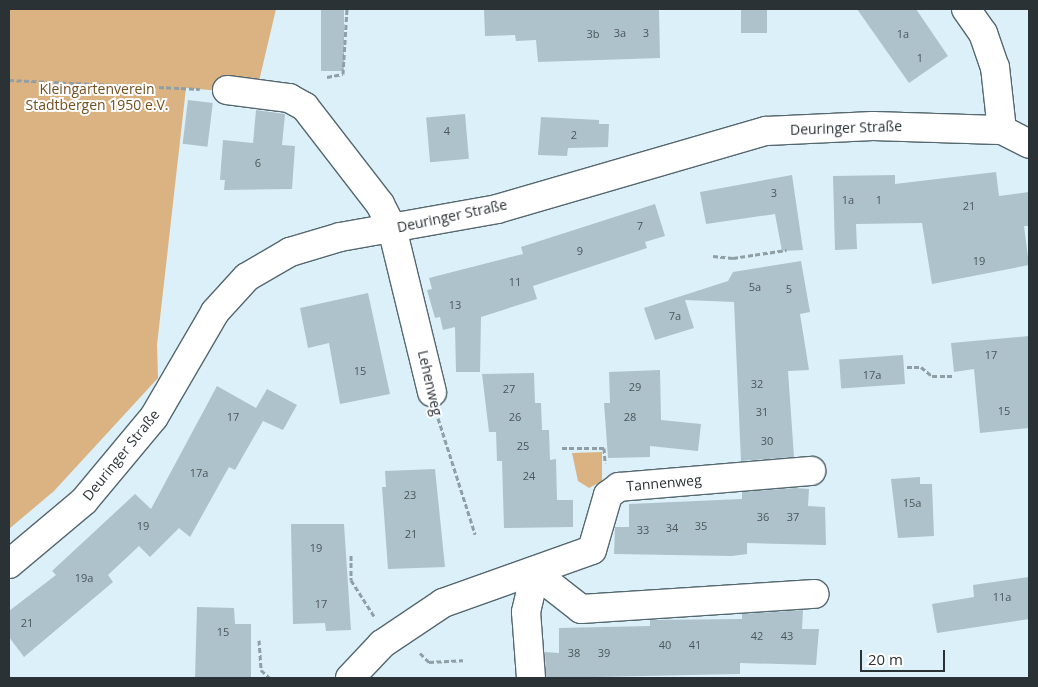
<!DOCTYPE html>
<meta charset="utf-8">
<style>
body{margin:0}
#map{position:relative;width:1038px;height:687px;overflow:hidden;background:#dbf0f9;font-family:"Open Sans",sans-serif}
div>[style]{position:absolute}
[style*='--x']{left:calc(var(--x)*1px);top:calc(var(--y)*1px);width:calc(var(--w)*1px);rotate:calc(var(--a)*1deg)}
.green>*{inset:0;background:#dbb382}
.building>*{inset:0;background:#aec2cb;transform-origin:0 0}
.path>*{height:3px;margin-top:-1.5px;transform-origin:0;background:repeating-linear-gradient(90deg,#8f9fa5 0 5px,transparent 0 7.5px)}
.roads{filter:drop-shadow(1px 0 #55676f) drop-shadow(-1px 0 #55676f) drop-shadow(0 1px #55676f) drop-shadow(0 -1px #55676f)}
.minor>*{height:28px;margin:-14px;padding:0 14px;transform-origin:14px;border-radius:14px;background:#fff}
span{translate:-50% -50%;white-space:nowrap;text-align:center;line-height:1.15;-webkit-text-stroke:4px #fff;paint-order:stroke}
.number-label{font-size:11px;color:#4b565a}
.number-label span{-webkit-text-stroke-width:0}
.park-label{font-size:14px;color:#714e1e}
.street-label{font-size:14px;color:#2a3235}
.frame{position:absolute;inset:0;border:10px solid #2a3235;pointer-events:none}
.scale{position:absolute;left:860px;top:650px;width:85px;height:22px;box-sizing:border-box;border:2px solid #2a3235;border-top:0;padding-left:6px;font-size:15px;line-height:18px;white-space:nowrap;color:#2a3235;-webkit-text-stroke:4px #fff;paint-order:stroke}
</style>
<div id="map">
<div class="green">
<i style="clip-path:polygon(9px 9px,276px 9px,256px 94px,186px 88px,157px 345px,158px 378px,54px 491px,9px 529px)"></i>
<i style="clip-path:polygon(602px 452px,602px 481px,589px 488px,578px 481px,572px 453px)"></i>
</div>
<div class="building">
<i style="left:321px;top:9px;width:23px;height:62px"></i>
<i style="clip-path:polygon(484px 9px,659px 9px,660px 58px,538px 62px,536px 40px,516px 41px,515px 35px,485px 36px)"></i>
<i style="left:741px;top:9px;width:26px;height:24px"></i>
<i style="clip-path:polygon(857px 9px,916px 9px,948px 56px,909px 83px)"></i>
<i style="left:188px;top:100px;width:25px;height:44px;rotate:7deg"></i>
<i style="clip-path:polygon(256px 110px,285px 114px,282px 145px,295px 146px,292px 189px,224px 190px,225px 180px,220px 180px,223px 140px,253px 143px)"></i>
<i style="left:465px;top:114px;width:45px;height:39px;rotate:85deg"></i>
<i style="clip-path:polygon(541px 117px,599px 120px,599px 124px,609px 124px,608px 147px,568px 148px,567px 156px,538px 155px)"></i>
<i style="clip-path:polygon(996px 172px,999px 196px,1029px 192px,1029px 226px,1024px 226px,1029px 265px,932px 284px,922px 223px,856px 224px,857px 249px,835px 250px,833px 176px,895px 175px,895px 184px)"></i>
<i style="clip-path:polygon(792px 175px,803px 250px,782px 251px,775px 214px,706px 224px,700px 192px)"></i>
<i style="clip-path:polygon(655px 204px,665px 236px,645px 242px,647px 248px,533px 286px,537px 299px,481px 317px,480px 372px,456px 372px,455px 327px,443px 330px,440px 317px,435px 318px,427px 290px,432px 289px,429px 278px,523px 254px,521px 247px)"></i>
<i style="clip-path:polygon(801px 261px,810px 312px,800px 314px,809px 370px,788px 371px,794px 457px,741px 461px,734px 302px,685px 300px,694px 328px,655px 340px,644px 308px,728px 281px,733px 272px)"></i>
<i style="clip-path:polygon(368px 293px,390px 394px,340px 404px,329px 343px,308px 348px,300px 308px)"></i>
<i style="clip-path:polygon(1029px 336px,1029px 428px,980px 433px,974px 369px,954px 372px,951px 343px)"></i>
<i style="left:903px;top:355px;width:29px;height:64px;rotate:86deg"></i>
<i style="clip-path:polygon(660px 370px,661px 420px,701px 424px,698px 451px,650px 446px,650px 457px,608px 458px,604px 403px,610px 403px,609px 372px)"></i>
<i style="clip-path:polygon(534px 373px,535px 403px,541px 403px,542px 430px,549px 430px,550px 460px,556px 459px,557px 500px,573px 500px,573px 527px,504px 528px,502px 461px,497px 461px,496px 432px,489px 432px,482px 374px)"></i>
<i style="clip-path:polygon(217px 386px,256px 408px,267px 389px,297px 405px,283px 430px,263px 421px,235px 470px,229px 467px,190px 537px,179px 528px,150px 557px,139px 546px,108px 575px,113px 582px,24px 657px,9px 637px,9px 611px,56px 575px,52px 571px,135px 494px,151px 509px)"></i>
<i style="clip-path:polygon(435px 469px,445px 567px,388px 569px,382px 487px,386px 487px,385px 471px)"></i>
<i style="clip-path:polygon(920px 477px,920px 484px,932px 484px,934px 536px,898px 538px,891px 479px)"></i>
<i style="clip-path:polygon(795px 488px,809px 489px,808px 506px,825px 507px,826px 545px,747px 543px,747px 554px,732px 556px,614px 554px,615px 527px,629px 527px,629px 504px,742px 499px,742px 492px)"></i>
<i style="clip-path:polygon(291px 524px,344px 524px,351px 630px,326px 631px,325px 623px,293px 624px)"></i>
<i style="clip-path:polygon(1029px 577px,1029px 619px,937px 633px,932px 604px,974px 597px,973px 585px)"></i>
<i style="clip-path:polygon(197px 607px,234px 608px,235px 624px,251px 624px,251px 678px,195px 678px)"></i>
<i style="clip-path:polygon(803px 610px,802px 629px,819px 629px,816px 665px,740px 663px,740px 674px,546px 678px,545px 652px,559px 653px,559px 628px,650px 626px,650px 620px,742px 619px,742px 614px)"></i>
</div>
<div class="path">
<i style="--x:327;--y:77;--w:16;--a:-11"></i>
<i style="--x:343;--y:74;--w:65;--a:-86.5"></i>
<i style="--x:9;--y:80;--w:191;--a:2.7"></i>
<i style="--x:713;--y:256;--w:20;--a:6"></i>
<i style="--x:733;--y:258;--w:54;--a:-8.6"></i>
<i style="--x:907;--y:367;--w:14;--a:0"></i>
<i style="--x:921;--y:367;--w:14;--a:39"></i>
<i style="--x:932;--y:376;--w:23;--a:0"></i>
<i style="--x:438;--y:418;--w:122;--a:72.3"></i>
<i style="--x:562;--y:448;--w:42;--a:0"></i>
<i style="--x:604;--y:448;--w:15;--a:86"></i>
<i style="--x:351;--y:555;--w:25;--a:90"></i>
<i style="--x:351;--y:580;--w:43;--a:57.4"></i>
<i style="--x:259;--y:640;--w:30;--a:86"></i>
<i style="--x:261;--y:670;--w:12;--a:42"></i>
<i style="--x:420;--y:653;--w:13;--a:45"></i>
<i style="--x:429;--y:662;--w:34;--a:-3"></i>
</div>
<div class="roads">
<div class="minor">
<i style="--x:966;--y:9;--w:29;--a:55"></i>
<i style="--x:983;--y:33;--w:36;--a:71"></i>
<i style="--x:995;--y:67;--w:63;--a:83.7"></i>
<i style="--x:227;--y:90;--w:63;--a:7.4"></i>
<i style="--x:289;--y:98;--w:18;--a:29"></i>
<i style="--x:305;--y:107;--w:123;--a:52.3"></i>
<i style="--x:380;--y:204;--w:27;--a:63"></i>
<i style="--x:392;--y:228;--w:169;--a:76.3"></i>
<i style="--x:9;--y:564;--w:98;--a:-40"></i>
<i style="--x:84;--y:501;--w:109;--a:-50.2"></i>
<i style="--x:154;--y:417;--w:121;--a:-59.8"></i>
<i style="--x:215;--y:312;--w:47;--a:-47.6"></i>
<i style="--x:247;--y:277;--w:50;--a:-30.2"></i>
<i style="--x:290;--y:252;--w:52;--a:-16.7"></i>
<i style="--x:340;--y:237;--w:159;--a:-10.1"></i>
<i style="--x:497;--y:209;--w:280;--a:-16.2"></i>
<i style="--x:766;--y:131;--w:107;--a:-2.7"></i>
<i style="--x:873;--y:126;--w:129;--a:1.8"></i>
<i style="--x:1002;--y:130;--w:30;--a:27"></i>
<i style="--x:535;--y:573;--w:58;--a:38"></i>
<i style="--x:581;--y:609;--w:234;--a:-3.7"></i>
<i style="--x:350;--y:678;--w:47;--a:-46.7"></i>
<i style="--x:382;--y:644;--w:73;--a:-33.9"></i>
<i style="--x:443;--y:603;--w:158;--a:-19.6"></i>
<i style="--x:592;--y:550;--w:57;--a:-73.8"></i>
<i style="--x:608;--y:495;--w:14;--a:-36"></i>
<i style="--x:619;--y:487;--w:193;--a:-4.8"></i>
<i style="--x:531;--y:678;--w:66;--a:-94.3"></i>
<i style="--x:526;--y:612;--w:40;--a:-77"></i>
</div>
</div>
<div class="number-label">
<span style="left:620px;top:33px">3a</span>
<span style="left:646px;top:33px">3</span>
<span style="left:593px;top:34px">3b</span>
<span style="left:903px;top:34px">1a</span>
<span style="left:920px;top:58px">1</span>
<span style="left:447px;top:131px">4</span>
<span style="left:574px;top:135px">2</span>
<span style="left:258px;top:163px">6</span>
<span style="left:774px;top:193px">3</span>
<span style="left:848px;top:200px">1a</span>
<span style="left:879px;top:200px">1</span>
<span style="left:969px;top:206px">21</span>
<span style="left:640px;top:226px">7</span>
<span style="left:580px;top:251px">9</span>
<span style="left:979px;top:261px">19</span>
<span style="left:515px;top:282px">11</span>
<span style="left:755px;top:287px">5a</span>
<span style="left:789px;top:289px">5</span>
<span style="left:455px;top:305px">13</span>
<span style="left:675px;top:316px">7a</span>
<span style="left:991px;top:355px">17</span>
<span style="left:360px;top:371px">15</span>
<span style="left:872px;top:375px">17a</span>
<span style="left:757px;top:384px">32</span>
<span style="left:635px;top:387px">29</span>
<span style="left:509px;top:389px">27</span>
<span style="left:1004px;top:411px">15</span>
<span style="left:762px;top:412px">31</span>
<span style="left:233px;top:417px">17</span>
<span style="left:515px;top:417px">26</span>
<span style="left:630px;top:417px">28</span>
<span style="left:767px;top:441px">30</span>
<span style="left:523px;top:446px">25</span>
<span style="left:199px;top:473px">17a</span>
<span style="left:529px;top:476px">24</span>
<span style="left:410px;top:495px">23</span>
<span style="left:912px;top:503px">15a</span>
<span style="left:763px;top:517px">36</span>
<span style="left:793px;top:517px">37</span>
<span style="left:143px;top:526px">19</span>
<span style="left:701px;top:526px">35</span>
<span style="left:672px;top:528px">34</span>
<span style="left:643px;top:530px">33</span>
<span style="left:411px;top:534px">21</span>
<span style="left:316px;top:548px">19</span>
<span style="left:84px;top:578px">19a</span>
<span style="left:1002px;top:597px">11a</span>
<span style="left:321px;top:604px">17</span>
<span style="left:27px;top:623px">21</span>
<span style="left:223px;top:632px">15</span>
<span style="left:757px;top:636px">42</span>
<span style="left:787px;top:636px">43</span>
<span style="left:665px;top:645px">40</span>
<span style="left:695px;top:645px">41</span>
<span style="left:574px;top:653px">38</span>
<span style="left:604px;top:653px">39</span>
</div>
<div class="park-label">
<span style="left:97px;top:97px">Kleingartenverein<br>Stadtbergen 1950 e.V.</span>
</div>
<div class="street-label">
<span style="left:846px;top:128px;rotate:-2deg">Deuringer Straße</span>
<span style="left:452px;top:216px;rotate:-12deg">Deuringer Straße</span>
<span style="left:430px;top:383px;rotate:77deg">Lehenweg</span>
<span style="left:121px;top:455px;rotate:-51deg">Deuringer Straße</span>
<span style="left:664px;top:483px;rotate:-5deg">Tannenweg</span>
</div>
<div class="frame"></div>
<div class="scale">20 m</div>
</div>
